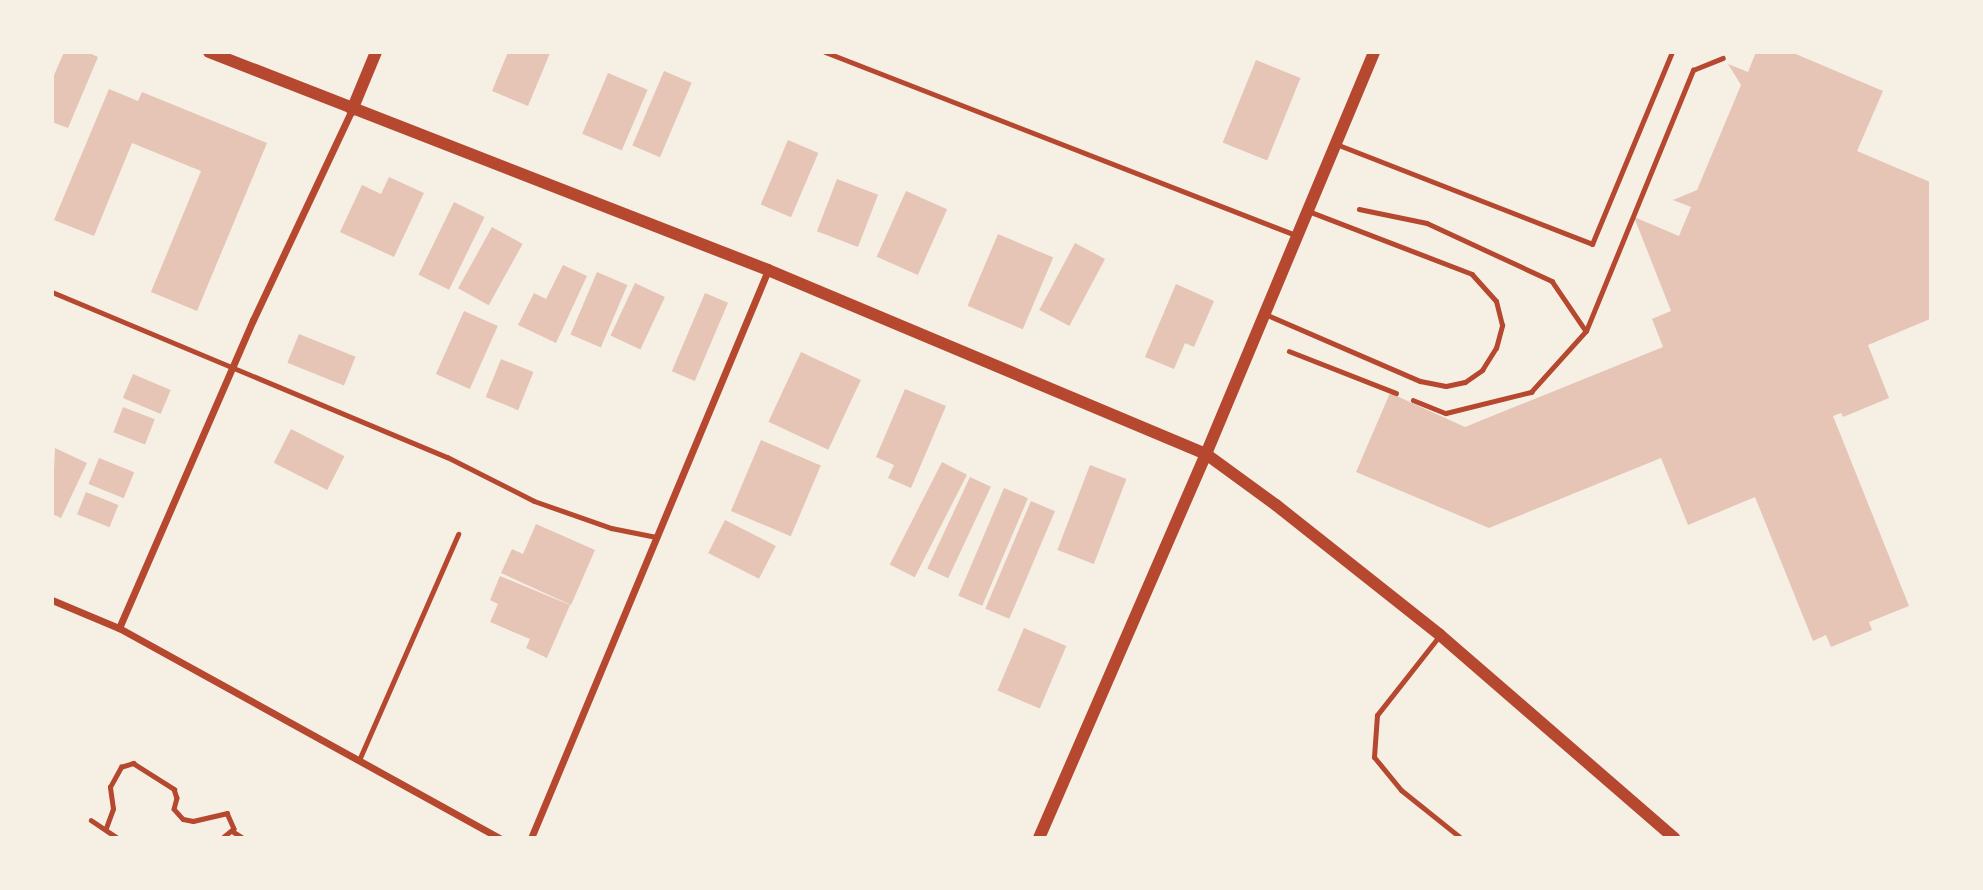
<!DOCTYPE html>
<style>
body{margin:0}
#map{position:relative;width:1983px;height:890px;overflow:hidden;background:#f6efe4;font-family:Cabin,sans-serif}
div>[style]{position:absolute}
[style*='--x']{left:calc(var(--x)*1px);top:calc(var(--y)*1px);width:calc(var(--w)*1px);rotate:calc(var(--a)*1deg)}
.building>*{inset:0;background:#e6c5b7;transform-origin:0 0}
.path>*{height:4.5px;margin:-2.25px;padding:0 2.25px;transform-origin:2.25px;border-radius:2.25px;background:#b5482f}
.service>*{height:5px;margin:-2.5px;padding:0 2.5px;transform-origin:2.5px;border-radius:2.5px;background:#b5482f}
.minor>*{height:7px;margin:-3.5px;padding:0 3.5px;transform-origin:3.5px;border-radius:3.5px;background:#b5482f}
.tertiary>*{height:12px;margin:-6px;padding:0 6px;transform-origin:6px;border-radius:6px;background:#b5482f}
span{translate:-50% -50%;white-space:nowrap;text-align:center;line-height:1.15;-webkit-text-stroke:5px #f6efe4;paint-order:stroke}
.frame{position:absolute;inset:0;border:54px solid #f6efe4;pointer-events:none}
</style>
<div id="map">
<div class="building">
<i style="clip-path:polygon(64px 52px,87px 52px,98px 57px,68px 128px,52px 122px,52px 80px)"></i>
<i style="clip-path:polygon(508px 52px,550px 53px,528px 106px,492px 91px)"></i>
<i style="clip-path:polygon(1756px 52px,1791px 52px,1883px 91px,1857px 151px,1930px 182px,1930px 319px,1868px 345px,1889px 398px,1843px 417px,1841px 413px,1833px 416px,1909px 606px,1869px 622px,1872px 630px,1831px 647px,1826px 635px,1813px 641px,1755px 497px,1688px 525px,1661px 458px,1489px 528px,1356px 472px,1390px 393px,1465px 427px,1663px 347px,1652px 319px,1671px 311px,1634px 217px,1679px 236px,1691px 207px,1673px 200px,1697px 190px,1741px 85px,1728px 64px,1748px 72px)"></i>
<i style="left:1256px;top:60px;width:48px;height:89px;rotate:22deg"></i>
<i style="left:664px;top:71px;width:30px;height:81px;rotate:23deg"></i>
<i style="left:608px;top:73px;width:43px;height:66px;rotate:23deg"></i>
<i style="clip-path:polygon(109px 89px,138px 101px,142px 92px,267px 143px,197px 311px,151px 292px,201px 171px,132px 143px,94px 236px,54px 220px)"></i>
<i style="left:788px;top:140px;width:33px;height:70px;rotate:23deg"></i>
<i style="clip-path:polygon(389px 177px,424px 193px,394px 257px,340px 232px,362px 185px,381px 194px)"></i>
<i style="left:837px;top:179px;width:44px;height:56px;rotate:21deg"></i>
<i style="left:906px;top:191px;width:45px;height:72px;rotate:24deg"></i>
<i style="left:454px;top:202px;width:34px;height:81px;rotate:26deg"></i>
<i style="left:492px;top:227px;width:35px;height:70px;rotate:29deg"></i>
<i style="left:998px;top:234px;width:60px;height:78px;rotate:23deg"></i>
<i style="left:1075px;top:243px;width:34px;height:76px;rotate:28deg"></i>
<i style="clip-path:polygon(563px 265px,587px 276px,556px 343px,518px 325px,534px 293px,546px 299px)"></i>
<i style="left:597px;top:272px;width:33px;height:68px;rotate:23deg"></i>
<i style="left:635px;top:283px;width:33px;height:58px;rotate:25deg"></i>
<i style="clip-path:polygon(1176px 284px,1214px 301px,1194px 347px,1185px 343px,1174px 369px,1145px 357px)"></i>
<i style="left:705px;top:293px;width:25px;height:85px;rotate:23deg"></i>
<i style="left:464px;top:311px;width:37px;height:69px;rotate:24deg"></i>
<i style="left:299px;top:334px;width:61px;height:31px;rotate:22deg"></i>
<i style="left:801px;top:352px;width:66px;height:77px;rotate:25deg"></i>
<i style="left:501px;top:359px;width:35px;height:41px;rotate:22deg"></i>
<i style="left:133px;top:374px;width:41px;height:26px;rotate:23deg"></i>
<i style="clip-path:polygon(905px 389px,946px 406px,911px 488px,888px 478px,894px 465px,876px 457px)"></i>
<i style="left:123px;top:407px;width:34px;height:27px;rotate:21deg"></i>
<i style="left:291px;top:429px;width:60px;height:38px;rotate:27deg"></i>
<i style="left:761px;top:440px;width:65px;height:77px;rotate:23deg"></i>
<i style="clip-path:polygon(55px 448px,87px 463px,61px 518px,52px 514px)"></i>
<i style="left:99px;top:458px;width:38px;height:28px;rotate:22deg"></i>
<i style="left:942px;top:462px;width:28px;height:115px;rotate:27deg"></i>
<i style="left:1090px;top:465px;width:39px;height:91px;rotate:21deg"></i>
<i style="left:970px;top:477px;width:23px;height:101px;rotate:25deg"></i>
<i style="left:1004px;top:488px;width:26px;height:117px;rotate:23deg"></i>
<i style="left:86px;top:492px;width:35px;height:24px;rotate:22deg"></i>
<i style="left:1031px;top:501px;width:26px;height:117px;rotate:23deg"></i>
<i style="left:725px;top:520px;width:57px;height:37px;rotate:27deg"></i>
<i style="clip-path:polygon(536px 524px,595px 550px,571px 605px,501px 573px,512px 549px,523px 554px)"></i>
<i style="clip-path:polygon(500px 576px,570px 605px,547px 658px,526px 648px,530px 639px,490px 622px,498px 604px,490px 600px)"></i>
<i style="left:1024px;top:628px;width:46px;height:68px;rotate:23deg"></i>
</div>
<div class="path">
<i style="--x:1359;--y:209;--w:69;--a:11.6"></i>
<i style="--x:1427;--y:223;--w:138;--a:24.9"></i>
<i style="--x:1552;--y:281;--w:60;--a:55.8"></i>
<i style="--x:1289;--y:351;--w:115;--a:21.4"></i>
<i style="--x:1413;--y:400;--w:35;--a:22"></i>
<i style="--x:1446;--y:413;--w:88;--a:-13.9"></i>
<i style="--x:1531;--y:392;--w:82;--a:-48"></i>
<i style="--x:1586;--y:331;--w:282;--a:-67.7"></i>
<i style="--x:1693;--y:70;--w:32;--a:-22"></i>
<i style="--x:91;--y:820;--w:32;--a:34"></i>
<i style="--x:106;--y:828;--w:20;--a:-70"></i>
<i style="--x:113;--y:809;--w:22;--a:-98"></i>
<i style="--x:110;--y:787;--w:23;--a:-61"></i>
<i style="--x:121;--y:767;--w:13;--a:-18"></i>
<i style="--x:133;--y:763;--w:49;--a:32.4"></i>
<i style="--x:174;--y:789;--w:9;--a:72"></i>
<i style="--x:177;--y:798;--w:11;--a:105"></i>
<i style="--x:174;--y:809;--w:13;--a:48"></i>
<i style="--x:183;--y:819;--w:10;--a:11"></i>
<i style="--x:193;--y:821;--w:35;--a:-13"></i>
<i style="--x:227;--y:813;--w:17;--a:66"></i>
<i style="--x:234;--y:829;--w:14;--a:141"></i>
<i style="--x:232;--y:831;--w:13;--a:32"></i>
</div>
<div class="service">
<i style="--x:825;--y:52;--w:508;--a:21.26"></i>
<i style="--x:1336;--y:144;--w:275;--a:21.3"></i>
<i style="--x:1592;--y:244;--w:208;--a:-67.4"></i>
<i style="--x:52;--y:292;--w:428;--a:22.7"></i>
<i style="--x:447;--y:457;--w:97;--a:26.8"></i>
<i style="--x:534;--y:501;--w:82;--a:19.3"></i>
<i style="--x:611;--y:528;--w:46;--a:11.3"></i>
<i style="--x:1265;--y:314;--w:169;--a:23.4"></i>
<i style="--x:1420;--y:381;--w:26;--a:11"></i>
<i style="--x:1446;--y:386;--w:19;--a:-12"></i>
<i style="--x:1465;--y:382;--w:21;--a:-35"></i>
<i style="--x:1482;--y:370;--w:26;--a:-58"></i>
<i style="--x:1496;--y:348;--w:24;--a:-75"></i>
<i style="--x:1502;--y:325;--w:25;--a:-104"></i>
<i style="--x:1496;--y:301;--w:36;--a:-132"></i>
<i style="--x:1472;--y:274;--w:176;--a:-159"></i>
<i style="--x:1440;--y:635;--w:102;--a:128.2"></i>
<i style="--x:1377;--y:715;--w:42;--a:94.1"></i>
<i style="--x:1374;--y:757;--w:43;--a:50.7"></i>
<i style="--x:1401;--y:790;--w:77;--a:38.7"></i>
<i style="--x:359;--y:760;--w:247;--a:-66.3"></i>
</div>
<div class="minor">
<i style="--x:52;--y:600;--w:73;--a:22.7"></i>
<i style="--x:119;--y:628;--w:435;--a:28.9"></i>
<i style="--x:119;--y:628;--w:336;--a:-66.5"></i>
<i style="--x:253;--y:320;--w:232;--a:-64.8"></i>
<i style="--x:531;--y:838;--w:615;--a:-67.35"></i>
</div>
<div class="tertiary">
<i style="--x:209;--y:52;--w:600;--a:21.3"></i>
<i style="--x:768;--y:270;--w:475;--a:22.8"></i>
<i style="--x:1206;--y:454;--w:87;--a:36.1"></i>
<i style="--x:1276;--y:505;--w:209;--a:38.4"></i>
<i style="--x:1440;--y:635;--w:310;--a:40.9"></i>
<i style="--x:352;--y:110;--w:63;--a:-67.5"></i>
<i style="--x:1039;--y:838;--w:419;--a:-66.5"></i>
<i style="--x:1206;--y:454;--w:436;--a:-67.3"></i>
</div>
<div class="frame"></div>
</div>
